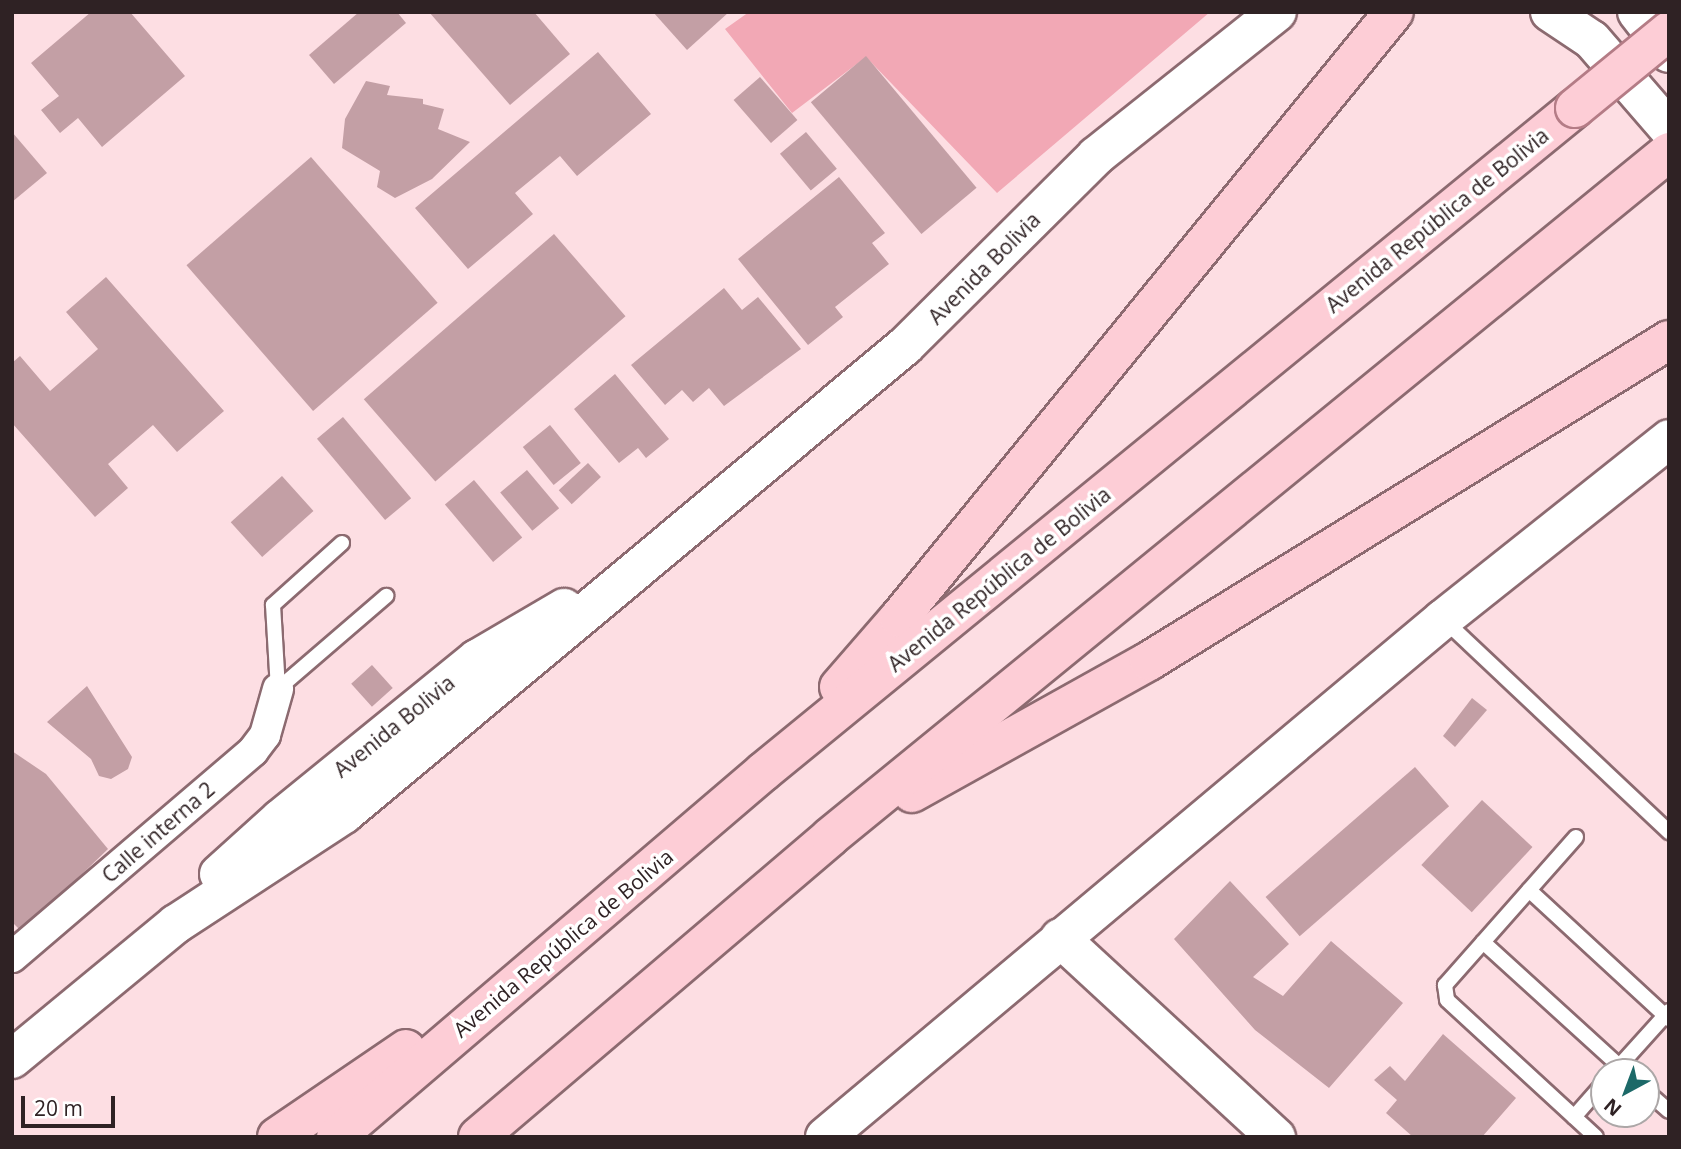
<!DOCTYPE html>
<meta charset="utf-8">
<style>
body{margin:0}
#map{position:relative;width:1681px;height:1149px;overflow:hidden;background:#fddee3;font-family:"Open Sans",sans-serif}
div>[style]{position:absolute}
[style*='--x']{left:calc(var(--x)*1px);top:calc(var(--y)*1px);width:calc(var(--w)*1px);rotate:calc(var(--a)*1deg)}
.green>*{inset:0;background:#f2a8b5}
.building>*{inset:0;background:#c39fa5;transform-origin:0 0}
.roads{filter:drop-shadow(2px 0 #8c6a70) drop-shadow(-2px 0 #8c6a70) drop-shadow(0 2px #8c6a70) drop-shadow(0 -2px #8c6a70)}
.lane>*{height:14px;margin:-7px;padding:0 7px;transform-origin:7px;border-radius:7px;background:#fff}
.street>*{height:30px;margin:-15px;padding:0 15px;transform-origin:15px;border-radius:15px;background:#fff}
.secondary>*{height:38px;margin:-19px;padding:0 19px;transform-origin:19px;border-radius:19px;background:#fff}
.primary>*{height:38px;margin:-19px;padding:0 19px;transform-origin:19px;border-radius:19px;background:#fdcdd6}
.bridges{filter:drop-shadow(2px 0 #b47c86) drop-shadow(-2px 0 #b47c86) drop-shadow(0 2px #b47c86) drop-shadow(0 -2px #b47c86)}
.primary-bridge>*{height:38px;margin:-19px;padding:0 19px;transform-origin:19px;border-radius:19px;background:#fdcdd6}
span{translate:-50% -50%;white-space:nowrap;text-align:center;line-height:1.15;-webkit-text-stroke:7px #fff;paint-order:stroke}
.street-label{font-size:21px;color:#2f2224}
.frame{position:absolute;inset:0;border:14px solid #2f2224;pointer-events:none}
.north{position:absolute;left:1590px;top:1058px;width:70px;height:70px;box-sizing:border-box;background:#fff;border:2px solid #aca7a7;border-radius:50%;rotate:221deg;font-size:19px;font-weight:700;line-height:28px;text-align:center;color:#2f2224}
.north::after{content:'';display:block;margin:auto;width:24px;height:32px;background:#1c6968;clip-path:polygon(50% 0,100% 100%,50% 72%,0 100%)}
.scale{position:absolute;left:21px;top:1096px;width:94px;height:32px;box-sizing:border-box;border:4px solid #2f2224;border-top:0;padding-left:9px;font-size:21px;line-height:24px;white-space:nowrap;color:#2f2224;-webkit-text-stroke:5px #fff;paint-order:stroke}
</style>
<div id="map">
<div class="green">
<i style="clip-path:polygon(749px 12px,1210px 12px,997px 193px,866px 57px,792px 113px,725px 29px)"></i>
</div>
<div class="building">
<i style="clip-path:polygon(91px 12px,130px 12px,185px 76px,102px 147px,78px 118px,60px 133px,41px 110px,59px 96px,31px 63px)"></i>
<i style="clip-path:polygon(359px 12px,397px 12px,406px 23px,334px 84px,309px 55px)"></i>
<i style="clip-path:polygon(429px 12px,534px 12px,570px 54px,510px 105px)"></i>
<i style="clip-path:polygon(653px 12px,729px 12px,687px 50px)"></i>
<i style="clip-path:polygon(598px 52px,651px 114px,577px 176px,560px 156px,515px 193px,533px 214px,468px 269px,415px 208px)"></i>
<i style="left:866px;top:56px;width:172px;height:72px;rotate:50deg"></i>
<i style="left:760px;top:77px;width:57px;height:35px;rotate:49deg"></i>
<i style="clip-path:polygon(366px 81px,390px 86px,387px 95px,423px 99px,423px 104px,444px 109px,438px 129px,470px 142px,432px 179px,395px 198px,377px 187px,380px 171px,342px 148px,345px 119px)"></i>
<i style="clip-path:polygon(12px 132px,47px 173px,12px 202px)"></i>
<i style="left:806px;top:132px;width:48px;height:34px;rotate:50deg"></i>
<i style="left:311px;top:157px;width:193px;height:165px;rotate:49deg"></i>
<i style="clip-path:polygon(839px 177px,885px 233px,872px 243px,889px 264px,835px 307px,843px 317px,808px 345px,738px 259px)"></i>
<i style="left:554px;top:234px;width:109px;height:252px;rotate:49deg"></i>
<i style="clip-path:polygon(106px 277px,224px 411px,177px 452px,153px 425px,108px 464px,128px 488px,95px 517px,12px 423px,12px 363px,20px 356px,50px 391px,98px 349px,66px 312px)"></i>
<i style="clip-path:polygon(724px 288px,742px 310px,758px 297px,801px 349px,724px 406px,709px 388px,693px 402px,682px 390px,665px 405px,631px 365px)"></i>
<i style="clip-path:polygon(615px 374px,669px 439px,646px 458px,638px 448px,619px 463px,574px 409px)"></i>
<i style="left:343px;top:417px;width:106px;height:34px;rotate:50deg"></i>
<i style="left:550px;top:425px;width:49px;height:35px;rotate:51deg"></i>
<i style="left:588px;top:463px;width:19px;height:40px;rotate:47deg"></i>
<i style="left:527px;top:470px;width:50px;height:35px;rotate:50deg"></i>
<i style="left:282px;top:476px;width:47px;height:69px;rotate:48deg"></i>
<i style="left:474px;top:480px;width:75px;height:38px;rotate:50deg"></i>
<i style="left:372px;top:665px;width:31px;height:28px;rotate:48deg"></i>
<i style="clip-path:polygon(87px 686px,132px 757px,128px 769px,111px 779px,99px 776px,91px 759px,47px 722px)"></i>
<i style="clip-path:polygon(1472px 698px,1487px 710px,1455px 747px,1443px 736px)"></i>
<i style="clip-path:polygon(12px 751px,46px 774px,108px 849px,22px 932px,12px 922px)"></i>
<i style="left:1415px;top:767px;width:52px;height:198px;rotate:49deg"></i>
<i style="left:1482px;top:800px;width:69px;height:89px;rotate:43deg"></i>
<i style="clip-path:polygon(1230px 881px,1289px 944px,1253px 977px,1283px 996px,1331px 941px,1403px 1003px,1329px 1088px,1255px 1030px,1174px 939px)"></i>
<i style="clip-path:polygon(1443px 1034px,1516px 1098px,1482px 1137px,1413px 1137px,1386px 1113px,1397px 1100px,1374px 1080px,1390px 1066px,1405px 1081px)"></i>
</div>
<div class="roads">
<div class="lane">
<i style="--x:342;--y:543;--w:93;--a:138.1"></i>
<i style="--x:273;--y:605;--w:84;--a:86.6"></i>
<i style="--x:278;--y:689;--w:143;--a:-40.7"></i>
<i style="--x:1443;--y:619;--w:311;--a:43.3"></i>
<i style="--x:1576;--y:837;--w:198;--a:131.5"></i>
<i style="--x:1445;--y:985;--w:15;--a:82"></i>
<i style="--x:1447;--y:1000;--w:202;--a:42.6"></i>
<i style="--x:1529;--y:890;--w:190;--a:42.7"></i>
<i style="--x:1483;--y:942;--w:193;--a:42.3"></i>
<i style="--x:1614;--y:1072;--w:82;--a:-48"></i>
<i style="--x:1646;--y:1091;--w:30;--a:41"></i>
<i style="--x:1574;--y:1117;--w:45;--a:-48.6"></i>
</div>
<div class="street">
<i style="--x:12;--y:957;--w:317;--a:-40.5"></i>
<i style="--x:253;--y:751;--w:20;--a:-53"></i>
<i style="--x:265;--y:735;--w:48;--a:-74.2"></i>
</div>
<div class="secondary">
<i style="--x:1550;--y:12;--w:50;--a:33.7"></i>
<i style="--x:1592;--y:40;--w:118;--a:49.1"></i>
<i style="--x:1637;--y:12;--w:52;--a:52"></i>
<i style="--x:219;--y:874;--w:82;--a:-42"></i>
<i style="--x:280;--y:819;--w:254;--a:-39.1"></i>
<i style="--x:477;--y:659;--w:101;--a:-30.4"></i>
<i style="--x:1060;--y:938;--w:294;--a:42.7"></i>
<i style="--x:12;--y:1059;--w:212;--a:-39.5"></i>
<i style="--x:176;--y:924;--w:201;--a:-33.2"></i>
<i style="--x:344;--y:814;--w:731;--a:-39.84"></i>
<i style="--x:905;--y:346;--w:269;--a:-44.8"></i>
<i style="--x:1096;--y:156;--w:231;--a:-38.5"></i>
<i style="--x:825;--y:1137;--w:806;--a:-39.97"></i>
<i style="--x:1443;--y:619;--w:289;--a:-38.5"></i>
</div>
<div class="primary">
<i style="--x:839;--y:687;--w:91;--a:-49"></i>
<i style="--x:899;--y:618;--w:782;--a:-50.76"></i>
<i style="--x:912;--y:793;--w:271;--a:-29.1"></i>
<i style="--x:1149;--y:661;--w:611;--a:-31.69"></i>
<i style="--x:277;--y:1137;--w:156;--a:-34.3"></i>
<i style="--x:336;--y:1137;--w:562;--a:-40.52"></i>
<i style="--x:763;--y:772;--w:1049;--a:-39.27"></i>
<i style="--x:478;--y:1137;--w:462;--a:-40.4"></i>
<i style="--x:830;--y:837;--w:1083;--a:-39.23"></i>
</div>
</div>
<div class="bridges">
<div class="primary-bridge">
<i style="--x:1575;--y:108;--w:122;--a:-39.3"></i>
</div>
</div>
<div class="street-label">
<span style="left:1437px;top:220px;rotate:-39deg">Avenida República de Bolivia</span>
<span style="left:984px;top:268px;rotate:-45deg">Avenida Bolivia</span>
<span style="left:999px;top:579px;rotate:-39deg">Avenida República de Bolivia</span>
<span style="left:394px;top:726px;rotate:-39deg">Avenida Bolivia</span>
<span style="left:158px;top:832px;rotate:-41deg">Calle interna 2</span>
<span style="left:563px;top:943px;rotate:-40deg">Avenida República de Bolivia</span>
</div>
<div class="frame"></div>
<div class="north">N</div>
<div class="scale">20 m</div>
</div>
